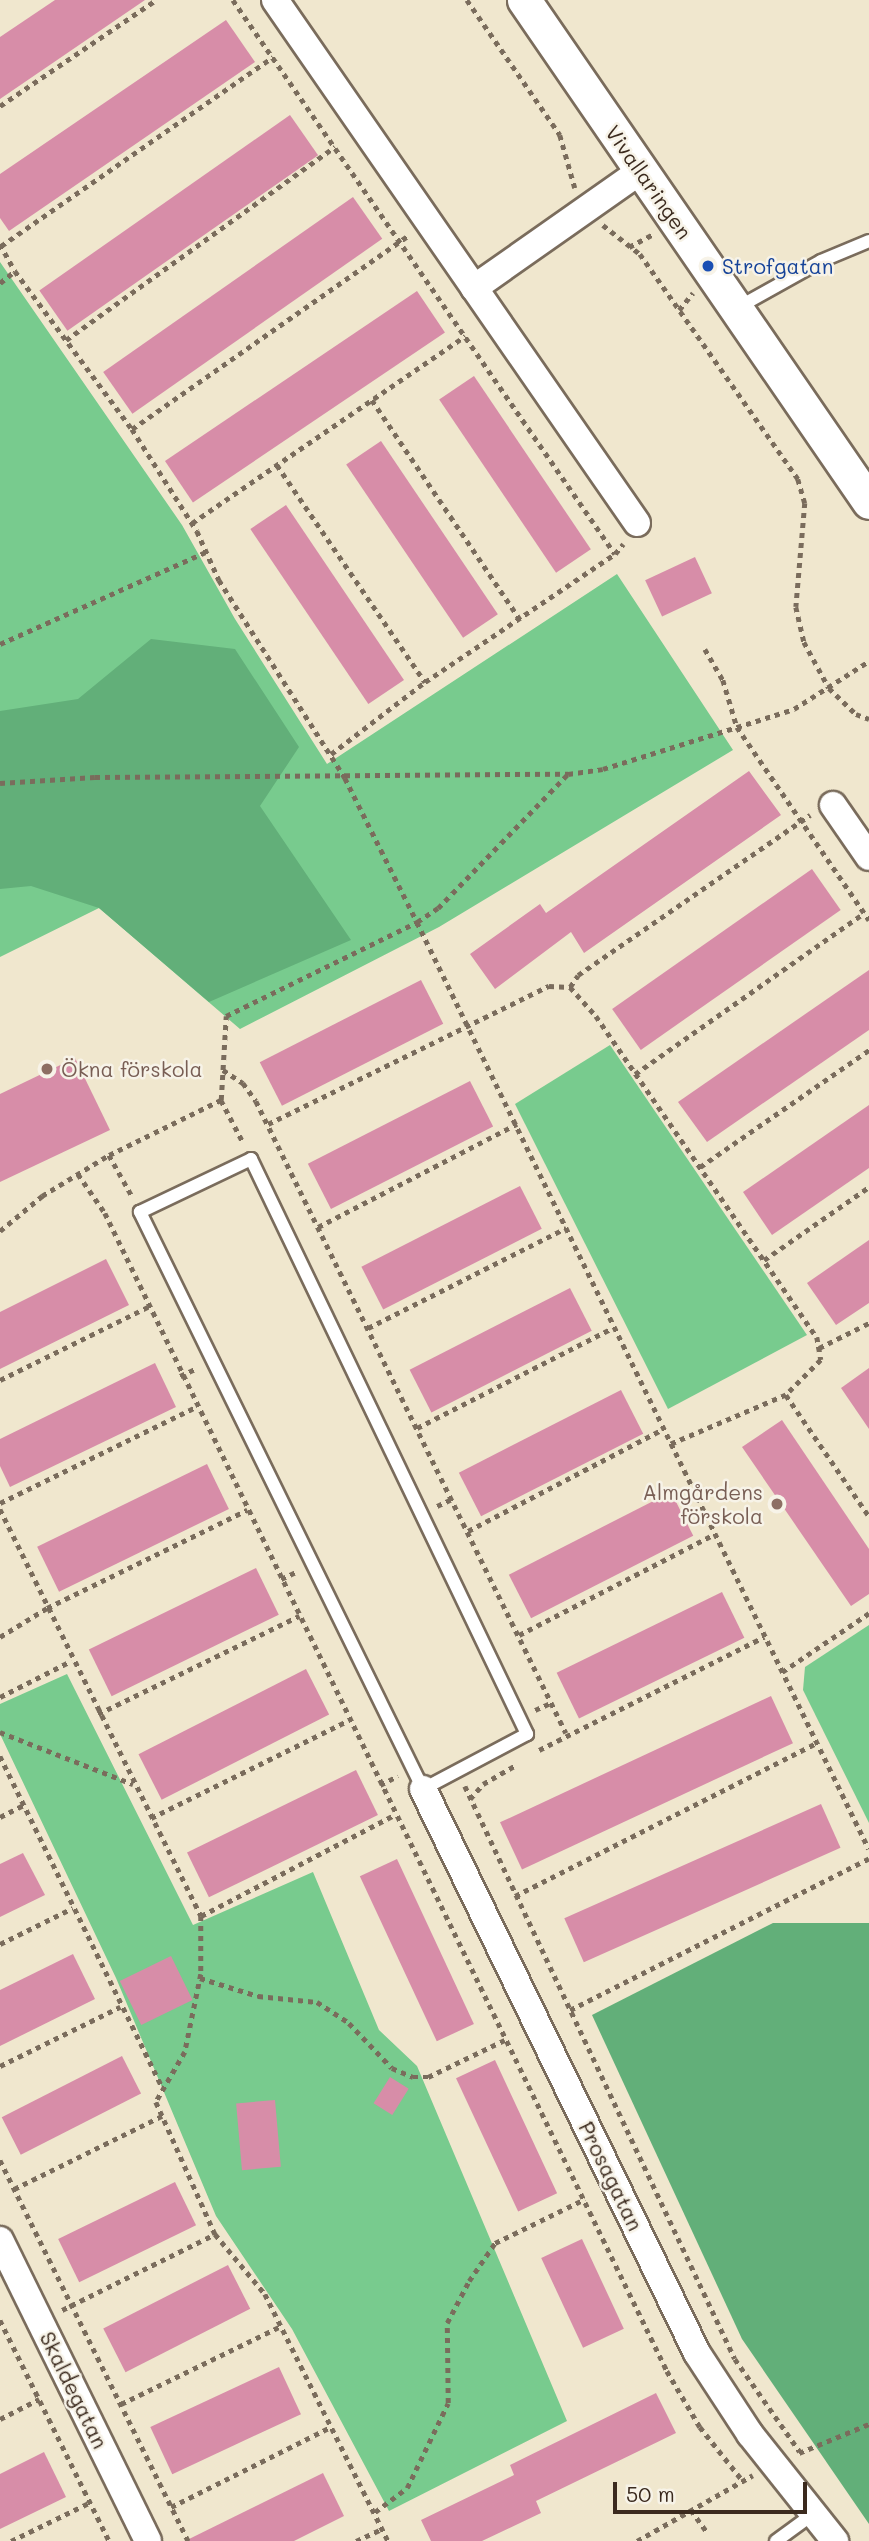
<!DOCTYPE html>
<meta charset="utf-8">
<style>
body{margin:0}
#map{position:relative;width:869px;height:2541px;overflow:hidden;background:#f0e7ce;font-family:Mali,sans-serif}
div>[style]{position:absolute}
[style*='--x']{left:calc(var(--x)*1px);top:calc(var(--y)*1px);width:calc(var(--w)*1px);rotate:calc(var(--a)*1deg)}
.green>*{inset:0;background:#78cb8e}
.forest>*{inset:0;background:#62af79}
.building>*{inset:0;background:#d78da8;transform-origin:0 0}
.path>*{height:4.5px;margin-top:-2.25px;transform-origin:0;background:repeating-linear-gradient(90deg,#7a6c5c 0 5px,transparent 0 10px)}
.roads{filter:drop-shadow(2px 0 #7a6c5c) drop-shadow(-2px 0 #7a6c5c) drop-shadow(0 2px #7a6c5c) drop-shadow(0 -2px #7a6c5c)}
.service>*{height:12px;margin:-6px;padding:0 6px;transform-origin:6px;border-radius:6px;background:#fff}
.minor>*{height:26px;margin:-13px;padding:0 13px;transform-origin:13px;border-radius:13px;background:#fff}
.tertiary>*{height:33px;margin:-16.5px;padding:0 16.5px;transform-origin:16.5px;border-radius:16.5px;background:#fff}
.dots>*{width:19px;height:19px;translate:-50% -50%;box-sizing:border-box;border:4px solid #f7f3e8;border-radius:50%}
span{translate:-50% -50%;white-space:nowrap;text-align:center;line-height:1.15;-webkit-text-stroke:5px #f7f3e8;paint-order:stroke}
.street-label{font-size:21px;color:#3b2a1e}
.transit-label{font-size:21px;color:#164399}
.left{translate:0 -50%;text-align:left}
.education-label{font-size:21px;color:#785e54}
.right{translate:-100% -50%;text-align:right}
.scale{position:absolute;left:613px;top:2482px;width:194px;height:32px;box-sizing:border-box;border:4px solid #3b2a1e;border-top:0;padding-left:9px;font-size:21px;line-height:24px;white-space:nowrap;color:#3b2a1e;-webkit-text-stroke:5px #f7f3e8;paint-order:stroke}
</style>
<div id="map">
<div class="green">
<i style="clip-path:polygon(0 262px,182px 525px,235px 619px,327px 764px,617px 574px,733px 750px,439px 927px,240px 1029px,99px 908px,0 957px)"></i>
<i style="clip-path:polygon(610px 1045px,807px 1335px,668px 1409px,515px 1104px)"></i>
<i style="clip-path:polygon(869px 1625px,869px 1823px,803px 1690px,805px 1667px)"></i>
<i style="clip-path:polygon(67px 1674px,193px 1925px,313px 1872px,379px 2030px,417px 2066px,567px 2421px,389px 2511px,292px 2329px,216px 2216px,116px 1978px,0 1734px,0 1704px)"></i>
</div>
<div class="forest">
<i style="clip-path:polygon(151px 639px,235px 649px,299px 747px,260px 806px,351px 940px,209px 1002px,99px 908px,31px 886px,0 889px,0 711px,78px 699px)"></i>
<i style="clip-path:polygon(773px 1923px,869px 1923px,869px 2524px,742px 2339px,592px 2015px)"></i>
</div>
<div class="building">
<i style="clip-path:polygon(55px 0,145px 0,0 99px,0 37px)"></i>
<i style="clip-path:polygon(226px 20px,255px 62px,9px 231px,0 218px,0 174px)"></i>
<i style="left:290px;top:115px;width:49px;height:306px;rotate:55deg"></i>
<i style="left:353px;top:197px;width:51px;height:305px;rotate:55deg"></i>
<i style="left:417px;top:291px;width:50px;height:304px;rotate:56deg"></i>
<i style="left:474px;top:376px;width:209px;height:42px;rotate:56deg"></i>
<i style="left:381px;top:441px;width:209px;height:42px;rotate:56deg"></i>
<i style="left:286px;top:505px;width:211px;height:43px;rotate:56deg"></i>
<i style="left:695px;top:557px;width:40px;height:55px;rotate:65deg"></i>
<i style="clip-path:polygon(749px 771px,781px 815px,584px 953px,571px 932px,495px 989px,470px 954px,540px 904px,546px 913px)"></i>
<i style="left:812px;top:869px;width:50px;height:244px;rotate:55deg"></i>
<i style="clip-path:polygon(869px 970px,869px 1030px,707px 1142px,678px 1102px)"></i>
<i style="left:421px;top:980px;width:49px;height:181px;rotate:63deg"></i>
<i style="clip-path:polygon(75px 1058px,110px 1130px,0 1182px,0 1094px)"></i>
<i style="left:470px;top:1081px;width:51px;height:182px;rotate:63deg"></i>
<i style="clip-path:polygon(869px 1105px,869px 1168px,772px 1235px,743px 1192px)"></i>
<i style="left:520px;top:1186px;width:48px;height:178px;rotate:63deg"></i>
<i style="clip-path:polygon(869px 1240px,869px 1303px,836px 1325px,807px 1283px)"></i>
<i style="clip-path:polygon(106px 1259px,129px 1305px,0 1369px,0 1312px)"></i>
<i style="left:570px;top:1288px;width:48px;height:180px;rotate:63deg"></i>
<i style="clip-path:polygon(155px 1363px,176px 1407px,10px 1487px,0 1466px,0 1439px)"></i>
<i style="clip-path:polygon(869px 1368px,869px 1429px,841px 1388px)"></i>
<i style="left:621px;top:1390px;width:49px;height:182px;rotate:63deg"></i>
<i style="clip-path:polygon(782px 1420px,869px 1549px,869px 1594px,851px 1606px,742px 1447px)"></i>
<i style="left:207px;top:1464px;width:50px;height:189px;rotate:64deg"></i>
<i style="left:671px;top:1492px;width:49px;height:182px;rotate:63deg"></i>
<i style="left:256px;top:1568px;width:52px;height:186px;rotate:64deg"></i>
<i style="left:722px;top:1592px;width:51px;height:184px;rotate:64deg"></i>
<i style="left:306px;top:1669px;width:51px;height:188px;rotate:63deg"></i>
<i style="left:771px;top:1696px;width:52px;height:299px;rotate:65deg"></i>
<i style="left:356px;top:1770px;width:50px;height:188px;rotate:64deg"></i>
<i style="left:821px;top:1804px;width:48px;height:281px;rotate:66deg"></i>
<i style="clip-path:polygon(23px 1853px,45px 1895px,0 1917px,0 1864px)"></i>
<i style="left:397px;top:1859px;width:182px;height:41px;rotate:65deg"></i>
<i style="clip-path:polygon(73px 1954px,95px 1999px,0 2046px,0 1990px)"></i>
<i style="left:171px;top:1956px;width:49px;height:57px;rotate:64deg"></i>
<i style="left:122px;top:2056px;width:42px;height:135px;rotate:63deg"></i>
<i style="left:495px;top:2060px;width:147px;height:43px;rotate:65deg"></i>
<i style="left:390px;top:2077px;width:22px;height:31px;rotate:32deg"></i>
<i style="left:275px;top:2100px;width:67px;height:39px;rotate:85deg"></i>
<i style="left:175px;top:2182px;width:48px;height:130px;rotate:64deg"></i>
<i style="left:582px;top:2239px;width:99px;height:45px;rotate:65deg"></i>
<i style="left:228px;top:2265px;width:49px;height:140px;rotate:63deg"></i>
<i style="left:279px;top:2367px;width:52px;height:142px;rotate:65deg"></i>
<i style="clip-path:polygon(656px 2393px,676px 2433px,536px 2501px,541px 2513px,482px 2541px,431px 2541px,421px 2520px,514px 2475px,510px 2465px)"></i>
<i style="clip-path:polygon(44px 2452px,66px 2497px,0 2529px,0 2474px)"></i>
<i style="clip-path:polygon(323px 2473px,344px 2516px,294px 2541px,185px 2541px)"></i>
</div>
<div class="path">
<i style="--x:233;--y:0;--w:673;--a:55.41"></i>
<i style="--x:467;--y:0;--w:164;--a:55.4"></i>
<i style="--x:560;--y:135;--w:55;--a:74.2"></i>
<i style="--x:0;--y:106;--w:189;--a:-34.2"></i>
<i style="--x:603;--y:225;--w:47;--a:38.1"></i>
<i style="--x:640;--y:254;--w:275;--a:54.9"></i>
<i style="--x:798;--y:479;--w:25;--a:74"></i>
<i style="--x:805;--y:503;--w:104;--a:94.9"></i>
<i style="--x:796;--y:607;--w:36;--a:77"></i>
<i style="--x:804;--y:642;--w:52;--a:61.5"></i>
<i style="--x:829;--y:688;--w:37;--a:44"></i>
<i style="--x:856;--y:714;--w:14;--a:21"></i>
<i style="--x:0;--y:244;--w:31;--a:61"></i>
<i style="--x:15;--y:271;--w:197;--a:53.5"></i>
<i style="--x:132;--y:429;--w:121;--a:57.5"></i>
<i style="--x:197;--y:531;--w:54;--a:65.8"></i>
<i style="--x:219;--y:580;--w:235;--a:57.5"></i>
<i style="--x:345;--y:778;--w:161;--a:63.4"></i>
<i style="--x:417;--y:922;--w:25;--a:-34"></i>
<i style="--x:438;--y:908;--w:187;--a:-45.9"></i>
<i style="--x:1;--y:246;--w:331;--a:-34.8"></i>
<i style="--x:629;--y:247;--w:26;--a:-28"></i>
<i style="--x:0;--y:283;--w:19;--a:-39"></i>
<i style="--x:679;--y:310;--w:22;--a:-51"></i>
<i style="--x:66;--y:340;--w:331;--a:-35.7"></i>
<i style="--x:372;--y:400;--w:267;--a:56"></i>
<i style="--x:132;--y:429;--w:337;--a:-35"></i>
<i style="--x:277;--y:465;--w:263;--a:55.7"></i>
<i style="--x:192;--y:523;--w:331;--a:-34.4"></i>
<i style="--x:0;--y:644;--w:226;--a:-24.1"></i>
<i style="--x:705;--y:649;--w:36;--a:60"></i>
<i style="--x:723;--y:680;--w:49;--a:73.4"></i>
<i style="--x:737;--y:727;--w:234;--a:55.6"></i>
<i style="--x:331;--y:754;--w:118;--a:-37.5"></i>
<i style="--x:425;--y:682;--w:229;--a:-34"></i>
<i style="--x:615;--y:554;--w:13;--a:-51"></i>
<i style="--x:0;--y:783;--w:95;--a:-3.6"></i>
<i style="--x:95;--y:777;--w:473;--a:-0.4"></i>
<i style="--x:568;--y:774;--w:35;--a:-8"></i>
<i style="--x:603;--y:769;--w:200;--a:-17.4"></i>
<i style="--x:794;--y:709;--w:89;--a:-32.6"></i>
<i style="--x:570;--y:987;--w:14;--a:-56"></i>
<i style="--x:578;--y:975;--w:282;--a:-34.6"></i>
<i style="--x:223;--y:1070;--w:24;--a:33"></i>
<i style="--x:243;--y:1083;--w:22;--a:54"></i>
<i style="--x:256;--y:1101;--w:704;--a:63.87"></i>
<i style="--x:635;--y:1074;--w:280;--a:-35.1"></i>
<i style="--x:221;--y:1100;--w:47;--a:62.4"></i>
<i style="--x:268;--y:1124;--w:313;--a:-26.2"></i>
<i style="--x:549;--y:986;--w:21;--a:3"></i>
<i style="--x:570;--y:987;--w:39;--a:48"></i>
<i style="--x:596;--y:1016;--w:390;--a:55.5"></i>
<i style="--x:817;--y:1337;--w:23;--a:80"></i>
<i style="--x:821;--y:1360;--w:49;--a:135"></i>
<i style="--x:786;--y:1395;--w:127;--a:156.9"></i>
<i style="--x:109;--y:1155;--w:47;--a:60.7"></i>
<i style="--x:700;--y:1167;--w:206;--a:-34.7"></i>
<i style="--x:78;--y:1174;--w:47;--a:55.3"></i>
<i style="--x:105;--y:1213;--w:1287;--a:64.11"></i>
<i style="--x:667;--y:2371;--w:65;--a:59.5"></i>
<i style="--x:700;--y:2427;--w:69;--a:51.5"></i>
<i style="--x:318;--y:1227;--w:224;--a:-27.4"></i>
<i style="--x:0;--y:1231;--w:55;--a:-39.8"></i>
<i style="--x:42;--y:1196;--w:79;--a:-31.5"></i>
<i style="--x:109;--y:1155;--w:125;--a:-26.2"></i>
<i style="--x:221;--y:1100;--w:84;--a:-86.6"></i>
<i style="--x:226;--y:1016;--w:213;--a:-26.2"></i>
<i style="--x:417;--y:922;--w:1031;--a:64.01"></i>
<i style="--x:764;--y:1260;--w:128;--a:-34.8"></i>
<i style="--x:368;--y:1328;--w:222;--a:-26.8"></i>
<i style="--x:819;--y:1348;--w:56;--a:-26.6"></i>
<i style="--x:180;--y:1376;--w:19;--a:-25"></i>
<i style="--x:0;--y:1380;--w:165;--a:-26.3"></i>
<i style="--x:786;--y:1395;--w:147;--a:55.6"></i>
<i style="--x:417;--y:1428;--w:219;--a:-27.1"></i>
<i style="--x:0;--y:1503;--w:218;--a:-26.1"></i>
<i style="--x:437;--y:1506;--w:17;--a:-25"></i>
<i style="--x:0;--y:1509;--w:454;--a:63.7"></i>
<i style="--x:201;--y:1916;--w:58;--a:90"></i>
<i style="--x:201;--y:1974;--w:80;--a:101.6"></i>
<i style="--x:185;--y:2052;--w:58;--a:120.1"></i>
<i style="--x:156;--y:2102;--w:145;--a:65.9"></i>
<i style="--x:215;--y:2234;--w:78;--a:50.2"></i>
<i style="--x:265;--y:2294;--w:276;--a:63.5"></i>
<i style="--x:468;--y:1531;--w:218;--a:-27.6"></i>
<i style="--x:281;--y:1579;--w:17;--a:-25"></i>
<i style="--x:519;--y:1635;--w:218;--a:-27.3"></i>
<i style="--x:0;--y:1637;--w:55;--a:-31.7"></i>
<i style="--x:47;--y:1608;--w:223;--a:-26.1"></i>
<i style="--x:782;--y:1672;--w:105;--a:-34.1"></i>
<i style="--x:0;--y:1697;--w:80;--a:-26.9"></i>
<i style="--x:535;--y:1710;--w:17;--a:-24"></i>
<i style="--x:98;--y:1714;--w:224;--a:-26"></i>
<i style="--x:0;--y:1732;--w:143;--a:21.4"></i>
<i style="--x:539;--y:1750;--w:252;--a:-26.7"></i>
<i style="--x:0;--y:1756;--w:370;--a:63.9"></i>
<i style="--x:380;--y:1785;--w:20;--a:-27"></i>
<i style="--x:465;--y:1786;--w:633;--a:64.77"></i>
<i style="--x:735;--y:2359;--w:113;--a:55"></i>
<i style="--x:470;--y:1799;--w:20;--a:-49"></i>
<i style="--x:483;--y:1784;--w:39;--a:-30"></i>
<i style="--x:0;--y:1817;--w:27;--a:-27"></i>
<i style="--x:151;--y:1818;--w:221;--a:-26.3"></i>
<i style="--x:515;--y:1896;--w:339;--a:-26.9"></i>
<i style="--x:201;--y:1916;--w:218;--a:-27.6"></i>
<i style="--x:0;--y:1944;--w:81;--a:-26.3"></i>
<i style="--x:200;--y:1978;--w:61;--a:17.2"></i>
<i style="--x:258;--y:1996;--w:59;--a:5.8"></i>
<i style="--x:317;--y:2002;--w:38;--a:33"></i>
<i style="--x:349;--y:2023;--w:62;--a:46.3"></i>
<i style="--x:392;--y:2068;--w:23;--a:23"></i>
<i style="--x:413;--y:2077;--w:15;--a:0"></i>
<i style="--x:428;--y:2077;--w:85;--a:-25.7"></i>
<i style="--x:570;--y:2010;--w:335;--a:-26.9"></i>
<i style="--x:0;--y:2066;--w:134;--a:-26.2"></i>
<i style="--x:0;--y:2160;--w:425;--a:63.7"></i>
<i style="--x:14;--y:2189;--w:165;--a:-26.3"></i>
<i style="--x:62;--y:2310;--w:171;--a:-26.4"></i>
<i style="--x:0;--y:2320;--w:246;--a:63.7"></i>
<i style="--x:121;--y:2404;--w:178;--a:-26"></i>
<i style="--x:0;--y:2419;--w:44;--a:-27.1"></i>
<i style="--x:799;--y:2453;--w:76;--a:-22.5"></i>
<i style="--x:171;--y:2507;--w:179;--a:-26.6"></i>
<i style="--x:691;--y:2510;--w:27;--a:54"></i>
<i style="--x:375;--y:2512;--w:40;--a:-37"></i>
<i style="--x:407;--y:2488;--w:94;--a:-64.2"></i>
<i style="--x:448;--y:2403;--w:80;--a:-90.7"></i>
<i style="--x:447;--y:2323;--w:47;--a:-62.4"></i>
<i style="--x:469;--y:2281;--w:46;--a:-55.6"></i>
<i style="--x:495;--y:2243;--w:100;--a:-26.1"></i>
<i style="--x:11;--y:2541;--w:87;--a:-26"></i>
<i style="--x:356;--y:2541;--w:29;--a:-25"></i>
<i style="--x:637;--y:2541;--w:133;--a:-29.6"></i>
</div>
<div class="roads">
<div class="service">
<i style="--x:737;--y:308;--w:96;--a:-29.2"></i>
<i style="--x:821;--y:261;--w:52;--a:-22.6"></i>
<i style="--x:251;--y:1159;--w:638;--a:64.36"></i>
<i style="--x:527;--y:1734;--w:118;--a:152.1"></i>
<i style="--x:423;--y:1789;--w:643;--a:-116.13"></i>
<i style="--x:140;--y:1212;--w:123;--a:-25.5"></i>
<i style="--x:776;--y:2541;--w:46;--a:-36.1"></i>
</div>
<div class="minor">
<i style="--x:275;--y:0;--w:636;--a:55.31"></i>
<i style="--x:474;--y:288;--w:205;--a:-35.1"></i>
<i style="--x:833;--y:805;--w:63;--a:55.3"></i>
<i style="--x:423;--y:1789;--w:627;--a:64.09"></i>
<i style="--x:697;--y:2353;--w:97;--a:56.8"></i>
<i style="--x:750;--y:2434;--w:137;--a:51.5"></i>
<i style="--x:0;--y:2240;--w:335;--a:63.8"></i>
</div>
<div class="tertiary">
<i style="--x:524;--y:0;--w:609;--a:55.5"></i>
</div>
</div>
<div class="dots">
<i style="left:708px;top:266px;background:#1a4fb4"></i>
<i style="left:47px;top:1069px;background:#8d6e63"></i>
<i style="left:777px;top:1504px;background:#8d6e63"></i>
</div>
<div class="street-label">
<span style="left:649px;top:182px;rotate:55deg">Vivallaringen</span>
<span style="left:611px;top:2176px;rotate:64deg">Prosagatan</span>
<span style="left:74px;top:2390px;rotate:64deg">Skaldegatan</span>
</div>
<div class="transit-label">
<span class="left" style="left:722px;top:266px">Strofgatan</span>
</div>
<div class="education-label">
<span class="left" style="left:61px;top:1069px">Ökna förskola</span>
<span class="right" style="left:763px;top:1504px">Almgårdens<br>förskola</span>
</div>
<div class="scale">50 m</div>
</div>
